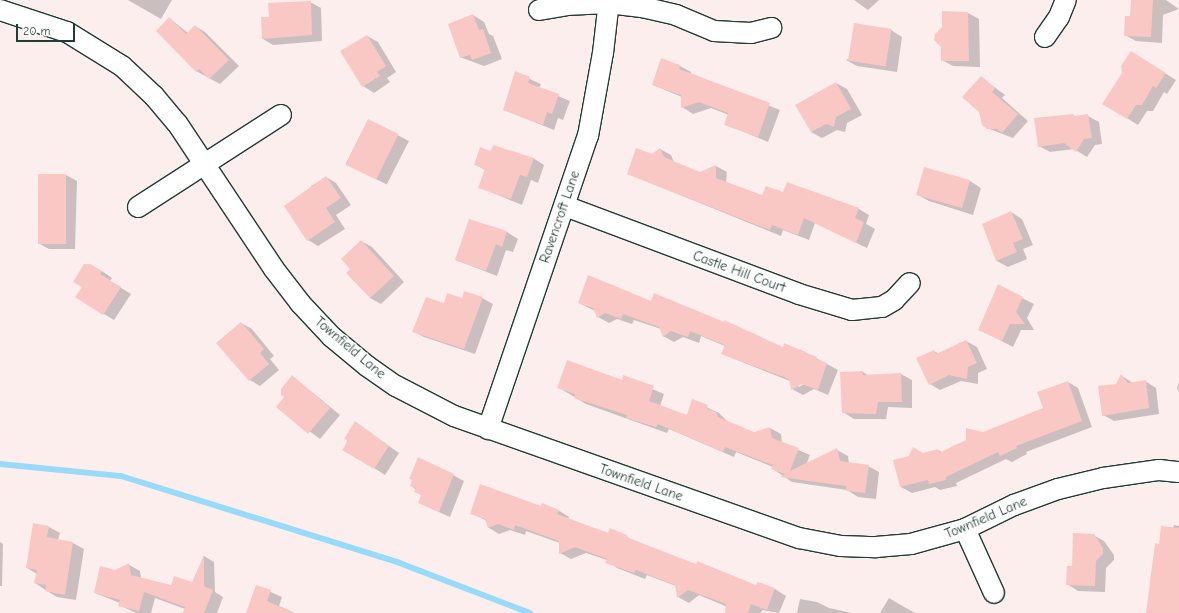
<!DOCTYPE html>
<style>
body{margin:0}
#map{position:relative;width:1179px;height:613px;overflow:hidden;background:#fdeeee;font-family:"Comic Neue",sans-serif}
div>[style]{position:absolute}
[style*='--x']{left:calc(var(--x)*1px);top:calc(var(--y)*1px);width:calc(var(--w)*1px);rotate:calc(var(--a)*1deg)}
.shadow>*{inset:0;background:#0003;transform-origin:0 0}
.stream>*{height:6px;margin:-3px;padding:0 3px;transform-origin:3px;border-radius:3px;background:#97dbf9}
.building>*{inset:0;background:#f9c8c5;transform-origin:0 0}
.roads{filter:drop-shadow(1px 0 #1f3d34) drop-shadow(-1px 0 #1f3d34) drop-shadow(0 1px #1f3d34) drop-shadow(0 -1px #1f3d34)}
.minor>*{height:20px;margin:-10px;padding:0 10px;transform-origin:10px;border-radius:10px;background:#fff}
span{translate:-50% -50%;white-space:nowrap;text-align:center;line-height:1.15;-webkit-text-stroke:3px #fff;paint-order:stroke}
.street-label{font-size:14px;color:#1f3d34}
.scale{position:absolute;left:16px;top:24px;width:59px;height:18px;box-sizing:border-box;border:2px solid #1f3d34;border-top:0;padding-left:5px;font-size:12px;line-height:14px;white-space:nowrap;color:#1f3d34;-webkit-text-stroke:3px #fff;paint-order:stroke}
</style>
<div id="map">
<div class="shadow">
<i style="clip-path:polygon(128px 0,172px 0,161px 19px)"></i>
<i style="clip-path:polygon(854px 0,879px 0,868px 10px)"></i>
<i style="clip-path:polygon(1132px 0,1166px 0,1179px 9px,1163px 15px,1162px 43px,1136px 41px,1125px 35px,1131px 17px)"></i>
<i style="clip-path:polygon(310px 2px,321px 8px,322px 41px,273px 45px,263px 39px,270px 18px)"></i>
<i style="clip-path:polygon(943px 12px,968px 13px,979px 19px,980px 67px,953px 66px,942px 60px)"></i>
<i style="clip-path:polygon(473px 15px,484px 22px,489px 34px,493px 36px,502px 59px,484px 66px,460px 57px)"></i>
<i style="clip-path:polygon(169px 18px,188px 33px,195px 26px,205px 32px,239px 66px,220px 84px,196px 71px)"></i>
<i style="clip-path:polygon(891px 30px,902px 37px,897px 72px,857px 66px,846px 60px)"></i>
<i style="clip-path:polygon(367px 36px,378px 42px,396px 72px,387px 78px,390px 82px,374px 93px,363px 86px,341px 52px)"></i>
<i style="clip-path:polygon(1142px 59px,1176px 80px,1167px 94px,1164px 92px,1153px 111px,1147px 111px,1138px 125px,1104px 104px)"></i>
<i style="clip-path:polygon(680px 66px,691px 72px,690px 75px,780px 110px,768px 142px,725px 124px,729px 115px,711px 108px,693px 114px,682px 107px,682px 97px,653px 85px)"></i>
<i style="clip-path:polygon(516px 73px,541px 84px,539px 88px,570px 101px,563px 120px,558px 118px,554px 130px,504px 110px)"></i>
<i style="clip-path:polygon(981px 77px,1005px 95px,1002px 98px,1028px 121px,1013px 138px,987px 128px)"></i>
<i style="clip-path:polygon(836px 83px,847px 89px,862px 115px,847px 123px,845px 132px,837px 130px,822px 138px,811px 132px)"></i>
<i style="clip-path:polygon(1073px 115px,1077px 117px,1088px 116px,1099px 122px,1102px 144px,1095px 145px,1087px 157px,1074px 149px,1050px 152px,1039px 146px)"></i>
<i style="left:368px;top:120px;width:46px;height:49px;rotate:27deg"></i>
<i style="clip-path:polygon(660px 149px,671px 155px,674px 162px,700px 173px,716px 166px,727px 172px,726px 183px,763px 196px,784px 194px,859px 209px,869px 215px,866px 224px,875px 229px,867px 248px,815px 223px,809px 240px,783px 230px,781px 236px,628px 174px)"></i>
<i style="clip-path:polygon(492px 152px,533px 158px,544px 165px,538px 183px,531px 180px,522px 205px,479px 187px,485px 170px,475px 164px)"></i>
<i style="clip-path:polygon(925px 169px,970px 181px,981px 188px,973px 215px,929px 201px,918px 195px)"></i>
<i style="clip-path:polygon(48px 175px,66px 175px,77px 181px,75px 249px,49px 249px,38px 243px)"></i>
<i style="clip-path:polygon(326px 177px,336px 183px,351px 205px,336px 215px,345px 229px,318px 246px,308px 240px,311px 186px)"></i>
<i style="clip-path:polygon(1011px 212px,1022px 219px,1033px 245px,1023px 249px,1027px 259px,1008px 267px,997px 261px)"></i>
<i style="clip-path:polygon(470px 220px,507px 232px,518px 239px,513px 252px,506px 250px,497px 276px,456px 260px)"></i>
<i style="clip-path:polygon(361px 241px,372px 247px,404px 282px,381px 304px,370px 298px,352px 269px)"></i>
<i style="clip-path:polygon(102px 271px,112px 278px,110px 281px,131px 294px,114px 320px,76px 297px)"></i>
<i style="clip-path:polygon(998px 286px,1034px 304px,1027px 318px,1034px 330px,1021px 330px,1013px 347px,980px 330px)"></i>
<i style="clip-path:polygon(482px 298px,493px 304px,475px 354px,424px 337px,413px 331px,444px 305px,462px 300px)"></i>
<i style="clip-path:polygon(evenodd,579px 303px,652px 303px,783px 348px,801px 350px,838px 370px,828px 395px,814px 389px,803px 395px,792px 389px,790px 381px,722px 354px,725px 346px,701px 336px,699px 343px,683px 337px,674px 342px,663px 336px,661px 329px,634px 320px,632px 324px,617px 319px,609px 323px,598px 317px,595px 311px,579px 303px,807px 382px,799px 387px,797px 385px,807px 382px)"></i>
<i style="clip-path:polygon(241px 323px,252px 329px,274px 356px,270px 359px,279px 370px,260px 386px,250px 380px)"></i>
<i style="clip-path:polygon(966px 341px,977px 347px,987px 369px,978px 373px,978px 384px,961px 381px,940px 390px,930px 384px,934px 351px,939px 354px)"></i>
<i style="clip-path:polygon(863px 372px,869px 376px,901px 374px,912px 380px,912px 408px,888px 407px,886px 419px,854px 419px,843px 412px)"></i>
<i style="clip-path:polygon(292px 376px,340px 415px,320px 439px,277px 407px,285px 397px)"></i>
<i style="clip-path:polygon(1122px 376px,1133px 383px,1145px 381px,1156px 388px,1159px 414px,1114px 421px,1103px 415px)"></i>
<i style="clip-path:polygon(624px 377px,664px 394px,660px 406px,687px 416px,693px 401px,719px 413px,728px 422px,754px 433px,770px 428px,781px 434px,782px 443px,810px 455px,806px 465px,837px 450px,848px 456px,849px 463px,868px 466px,879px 472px,876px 499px,858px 497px,847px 490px,792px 482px,773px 469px,773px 467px,736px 452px,734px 457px,669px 429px,667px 433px,586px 404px,558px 387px,623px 381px)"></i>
<i style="clip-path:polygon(1068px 382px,1078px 388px,1092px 427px,1026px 452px,1027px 454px,1012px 462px,1006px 459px,956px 483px,957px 486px,940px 490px,935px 487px,912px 493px,901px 487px,923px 454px,938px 450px,942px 452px,1044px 408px)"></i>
<i style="clip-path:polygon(1179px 382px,1179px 392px,1177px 388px)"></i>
<i style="clip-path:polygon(355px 422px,399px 453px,385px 475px,344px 449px)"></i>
<i style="clip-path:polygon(453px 475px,464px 481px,450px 517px,419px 503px,422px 496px,411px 485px)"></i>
<i style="clip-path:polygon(541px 507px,558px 510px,569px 517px,568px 519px,609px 534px,626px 536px,637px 543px,756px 586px,758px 583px,775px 589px,786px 596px,779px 613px,762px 610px,761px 613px,742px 613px,699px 595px,689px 603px,678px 597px,676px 586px,647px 575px,645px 579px,617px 568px,607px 560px,586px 553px,571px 559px,560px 553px,560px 543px,526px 531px,525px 535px,510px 530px,499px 534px,489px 528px,487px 521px,471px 513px)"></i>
<i style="clip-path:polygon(1174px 525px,1179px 526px,1179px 613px,1147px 613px)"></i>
<i style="clip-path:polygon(49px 527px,60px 533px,58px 540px,73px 543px,84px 549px,76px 600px,57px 597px,47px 591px,35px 583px,37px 574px,27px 568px)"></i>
<i style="clip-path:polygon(1093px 535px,1104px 541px,1114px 555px,1114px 560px,1106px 568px,1105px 592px,1078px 591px,1067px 584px,1073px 567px)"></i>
<i style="clip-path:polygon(0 542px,3px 544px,2px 586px,0 586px)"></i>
<i style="clip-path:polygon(204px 556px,214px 562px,215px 592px,223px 597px,217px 613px,184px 613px,185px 609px,155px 598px,151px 613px,136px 613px,119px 605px,120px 603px,95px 593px,115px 571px,129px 565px,140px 571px,141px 578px,172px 586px,193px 583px)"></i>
<i style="clip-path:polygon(257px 586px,282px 597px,279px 606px,295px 613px,247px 613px)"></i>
<i style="clip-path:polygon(889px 598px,899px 604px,915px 613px,880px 613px)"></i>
<i style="clip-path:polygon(800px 599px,817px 602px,829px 608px,852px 613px,797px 613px)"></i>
</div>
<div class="stream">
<i style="--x:0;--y:464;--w:122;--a:5.7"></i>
<i style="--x:121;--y:476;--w:289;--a:17.3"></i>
<i style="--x:397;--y:562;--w:142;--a:21"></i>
</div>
<div class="building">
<i style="clip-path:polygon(1131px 0,1153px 0,1151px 37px,1124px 36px,1125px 16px,1130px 16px)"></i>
<i style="clip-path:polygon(311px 1px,312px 35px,262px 39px,261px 17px,269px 17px,268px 3px)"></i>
<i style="clip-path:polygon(942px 11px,968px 12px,969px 61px,941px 61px,941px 47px,934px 40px,935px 34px,942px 27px)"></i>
<i style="clip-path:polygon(473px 14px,479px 30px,483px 29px,491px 53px,472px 60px,470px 55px,460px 58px,448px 24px)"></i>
<i style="clip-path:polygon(169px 17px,186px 34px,195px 25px,229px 60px,209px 79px,199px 69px,196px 72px,156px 31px)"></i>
<i style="left:854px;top:23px;width:38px;height:38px;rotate:9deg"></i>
<i style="clip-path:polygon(367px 35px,386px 66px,377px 72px,380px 76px,362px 87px,340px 51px)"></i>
<i style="clip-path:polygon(1131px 51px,1166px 73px,1156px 88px,1153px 86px,1142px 105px,1136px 105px,1127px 119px,1102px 104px,1122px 73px,1121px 66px)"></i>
<i style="clip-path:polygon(661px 58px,680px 65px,679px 69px,770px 103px,758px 137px,724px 125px,728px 113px,699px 102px,681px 108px,681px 95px,652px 85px)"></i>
<i style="clip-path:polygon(515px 71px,530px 77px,528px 83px,559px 94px,552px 114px,547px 112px,543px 125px,503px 110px)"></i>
<i style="clip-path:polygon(981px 76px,995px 88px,992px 92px,1018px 114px,1002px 133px,997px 129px,987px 129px,982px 125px,979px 112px,962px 97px)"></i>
<i style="clip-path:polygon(836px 82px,851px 109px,836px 117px,834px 127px,826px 124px,811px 132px,795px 105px)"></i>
<i style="clip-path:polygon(1073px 114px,1074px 116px,1088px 114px,1092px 138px,1084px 139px,1076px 152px,1064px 143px,1038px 147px,1034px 118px)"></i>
<i style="left:368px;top:119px;width:34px;height:51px;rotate:26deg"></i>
<i style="clip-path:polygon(493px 145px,534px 158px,527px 177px,520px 175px,511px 199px,478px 188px,485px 169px,474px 165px,480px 147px,491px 151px)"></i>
<i style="clip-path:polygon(636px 148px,652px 154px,660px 148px,664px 157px,700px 172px,716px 165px,716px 178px,762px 195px,766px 186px,783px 192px,787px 182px,859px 208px,855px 218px,864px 222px,856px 243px,804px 218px,798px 235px,772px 225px,770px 230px,627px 174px)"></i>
<i style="left:924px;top:167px;width:48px;height:29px;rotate:16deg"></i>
<i style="left:38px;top:174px;width:28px;height:70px"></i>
<i style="clip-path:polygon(326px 176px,341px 198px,326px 208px,335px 222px,307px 241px,284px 206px)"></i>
<i style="clip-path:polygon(1011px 211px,1023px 239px,1013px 243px,1017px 252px,996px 261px,982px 224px)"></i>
<i style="clip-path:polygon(469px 219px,507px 231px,502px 247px,496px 244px,486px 271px,455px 260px)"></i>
<i style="clip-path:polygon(361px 240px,394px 276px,370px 298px,346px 273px,350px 269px,341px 259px)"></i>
<i style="clip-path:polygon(84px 264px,90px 264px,102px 271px,100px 274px,121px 287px,103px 315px,75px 297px,82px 287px,73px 282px)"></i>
<i style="clip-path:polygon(588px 275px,651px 301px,654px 293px,724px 322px,724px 320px,783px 347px,784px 343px,817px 357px,816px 359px,827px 363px,818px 390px,802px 384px,791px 390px,789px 379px,721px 354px,725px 345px,690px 331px,688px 337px,671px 331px,663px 337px,659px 327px,623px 314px,621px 319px,605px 313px,597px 318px,593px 308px,578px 303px)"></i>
<i style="clip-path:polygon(998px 284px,1023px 297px,1016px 312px,1025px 324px,1010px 324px,1002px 341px,978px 330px)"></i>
<i style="clip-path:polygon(464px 291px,483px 297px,464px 349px,412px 332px,426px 297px,444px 303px,447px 293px,462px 298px)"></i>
<i style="clip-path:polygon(241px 322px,264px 349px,260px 353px,269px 364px,249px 381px,216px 343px)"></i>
<i style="clip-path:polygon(966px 340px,977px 363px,968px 367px,967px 379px,949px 375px,929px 385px,916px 358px,934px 350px,936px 354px)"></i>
<i style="clip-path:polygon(567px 360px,622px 380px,623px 375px,654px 386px,649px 401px,687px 415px,692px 399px,708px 405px,707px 409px,716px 412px,718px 417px,754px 432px,770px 427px,772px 438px,799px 448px,790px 471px,837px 448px,840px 461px,869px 465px,865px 493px,846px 491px,846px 486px,780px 477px,785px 474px,771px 469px,773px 465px,725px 447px,723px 452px,658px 424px,656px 427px,626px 418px,627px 415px,574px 398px,575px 394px,557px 388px)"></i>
<i style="clip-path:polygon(863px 371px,863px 375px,901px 373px,902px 402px,878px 402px,876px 414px,842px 413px,840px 372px)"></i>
<i style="clip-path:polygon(1121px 374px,1128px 383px,1146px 380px,1149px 408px,1102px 416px,1098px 386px,1116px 384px)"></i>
<i style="clip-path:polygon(292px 375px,330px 408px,308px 434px,276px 407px,284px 397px,281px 395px,281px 389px)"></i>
<i style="clip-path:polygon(1068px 381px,1082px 421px,1016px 446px,1017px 448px,1000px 456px,998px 452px,946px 477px,946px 480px,929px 484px,928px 480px,900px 487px,893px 460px,909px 456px,913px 447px,923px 453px,938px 449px,939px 453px,966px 440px,966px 428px,983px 432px,1043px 408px,1037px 392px)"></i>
<i style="clip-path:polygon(355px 421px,389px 446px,374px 469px,342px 450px,348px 441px,344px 439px)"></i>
<i style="clip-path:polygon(418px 457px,454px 474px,439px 512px,418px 503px,421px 495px,414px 492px,416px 488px,410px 486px,412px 480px,409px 479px)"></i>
<i style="clip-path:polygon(480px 484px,541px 506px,542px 503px,559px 510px,557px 514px,608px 533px,610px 528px,627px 535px,626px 537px,696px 564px,697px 561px,756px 585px,758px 582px,775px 588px,767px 610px,751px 604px,748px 613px,725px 613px,726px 604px,688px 590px,677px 598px,675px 585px,636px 570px,634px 573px,605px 563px,607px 559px,575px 547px,559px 554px,559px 541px,515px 525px,514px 530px,498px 524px,488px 528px,485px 519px,470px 514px)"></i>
<i style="clip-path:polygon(33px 523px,49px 526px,47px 537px,73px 542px,65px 595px,45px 591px,46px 585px,34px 583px,37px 570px,26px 568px)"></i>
<i style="clip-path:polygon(1161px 526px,1179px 528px,1179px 613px,1146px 613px,1155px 543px,1159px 544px)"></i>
<i style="clip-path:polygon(1073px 533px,1094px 534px,1103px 548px,1103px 554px,1096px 561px,1095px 586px,1066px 585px,1067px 566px,1072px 566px)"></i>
<i style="clip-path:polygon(204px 555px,204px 586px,213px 590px,204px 613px,183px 613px,185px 607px,144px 592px,139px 611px,118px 606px,120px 600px,94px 593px,100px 566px,115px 570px,129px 563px,131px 575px,171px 585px,174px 576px,192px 582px)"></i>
<i style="clip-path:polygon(256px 585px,271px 590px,267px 601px,294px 613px,246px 613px)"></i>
</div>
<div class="roads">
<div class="minor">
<i style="--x:0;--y:10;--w:71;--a:18.2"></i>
<i style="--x:67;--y:32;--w:65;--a:31.7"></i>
<i style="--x:122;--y:66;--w:44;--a:43.2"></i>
<i style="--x:154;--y:96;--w:35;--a:50"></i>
<i style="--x:177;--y:123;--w:175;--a:56.4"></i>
<i style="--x:274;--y:269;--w:44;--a:52.4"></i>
<i style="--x:301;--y:304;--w:45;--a:46.8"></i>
<i style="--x:332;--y:337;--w:45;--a:39.6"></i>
<i style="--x:367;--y:366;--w:35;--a:35"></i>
<i style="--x:396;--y:386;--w:65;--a:27.3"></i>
<i style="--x:454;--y:416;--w:366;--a:19.5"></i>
<i style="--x:799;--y:538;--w:43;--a:10.8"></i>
<i style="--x:841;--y:546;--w:35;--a:2"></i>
<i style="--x:876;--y:547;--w:35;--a:-5"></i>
<i style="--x:911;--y:544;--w:56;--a:-15.5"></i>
<i style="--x:965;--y:529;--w:55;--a:-26.1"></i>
<i style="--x:1014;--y:505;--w:47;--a:-20"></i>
<i style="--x:1058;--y:489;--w:46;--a:-13.7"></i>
<i style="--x:1103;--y:478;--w:57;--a:-8.1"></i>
<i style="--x:1159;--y:470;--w:20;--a:6"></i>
<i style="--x:539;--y:10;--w:27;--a:-10"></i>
<i style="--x:566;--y:5;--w:42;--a:-2.7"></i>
<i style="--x:608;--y:3;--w:34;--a:7"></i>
<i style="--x:642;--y:7;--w:35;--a:13"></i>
<i style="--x:676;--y:15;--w:41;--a:22.8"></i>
<i style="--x:714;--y:31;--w:37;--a:3"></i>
<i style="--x:751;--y:33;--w:21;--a:-14"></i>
<i style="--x:1045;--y:37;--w:24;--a:-55"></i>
<i style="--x:1059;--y:17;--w:18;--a:-68"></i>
<i style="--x:565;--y:206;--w:250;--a:20.6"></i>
<i style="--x:799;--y:294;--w:55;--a:16.8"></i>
<i style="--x:852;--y:310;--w:30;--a:-6"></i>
<i style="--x:882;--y:307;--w:14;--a:-30"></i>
<i style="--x:894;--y:300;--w:23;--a:-47"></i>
<i style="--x:138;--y:207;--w:170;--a:-32.8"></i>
<i style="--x:488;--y:429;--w:310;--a:-71.2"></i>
<i style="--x:588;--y:136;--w:84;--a:-79.8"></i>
<i style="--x:603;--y:53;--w:53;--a:-83.5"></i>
<i style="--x:965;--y:529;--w:70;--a:65.6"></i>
</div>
</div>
<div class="street-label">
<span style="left:560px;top:217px;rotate:-71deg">Ravencroft Lane</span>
<span style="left:739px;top:272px;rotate:20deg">Castle Hill Court</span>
<span style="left:350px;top:348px;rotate:40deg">Townfield Lane</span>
<span style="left:641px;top:483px;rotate:19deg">Townfield Lane</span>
<span style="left:986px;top:518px;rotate:-23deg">Townfield Lane</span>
</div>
<div class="scale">20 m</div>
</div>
